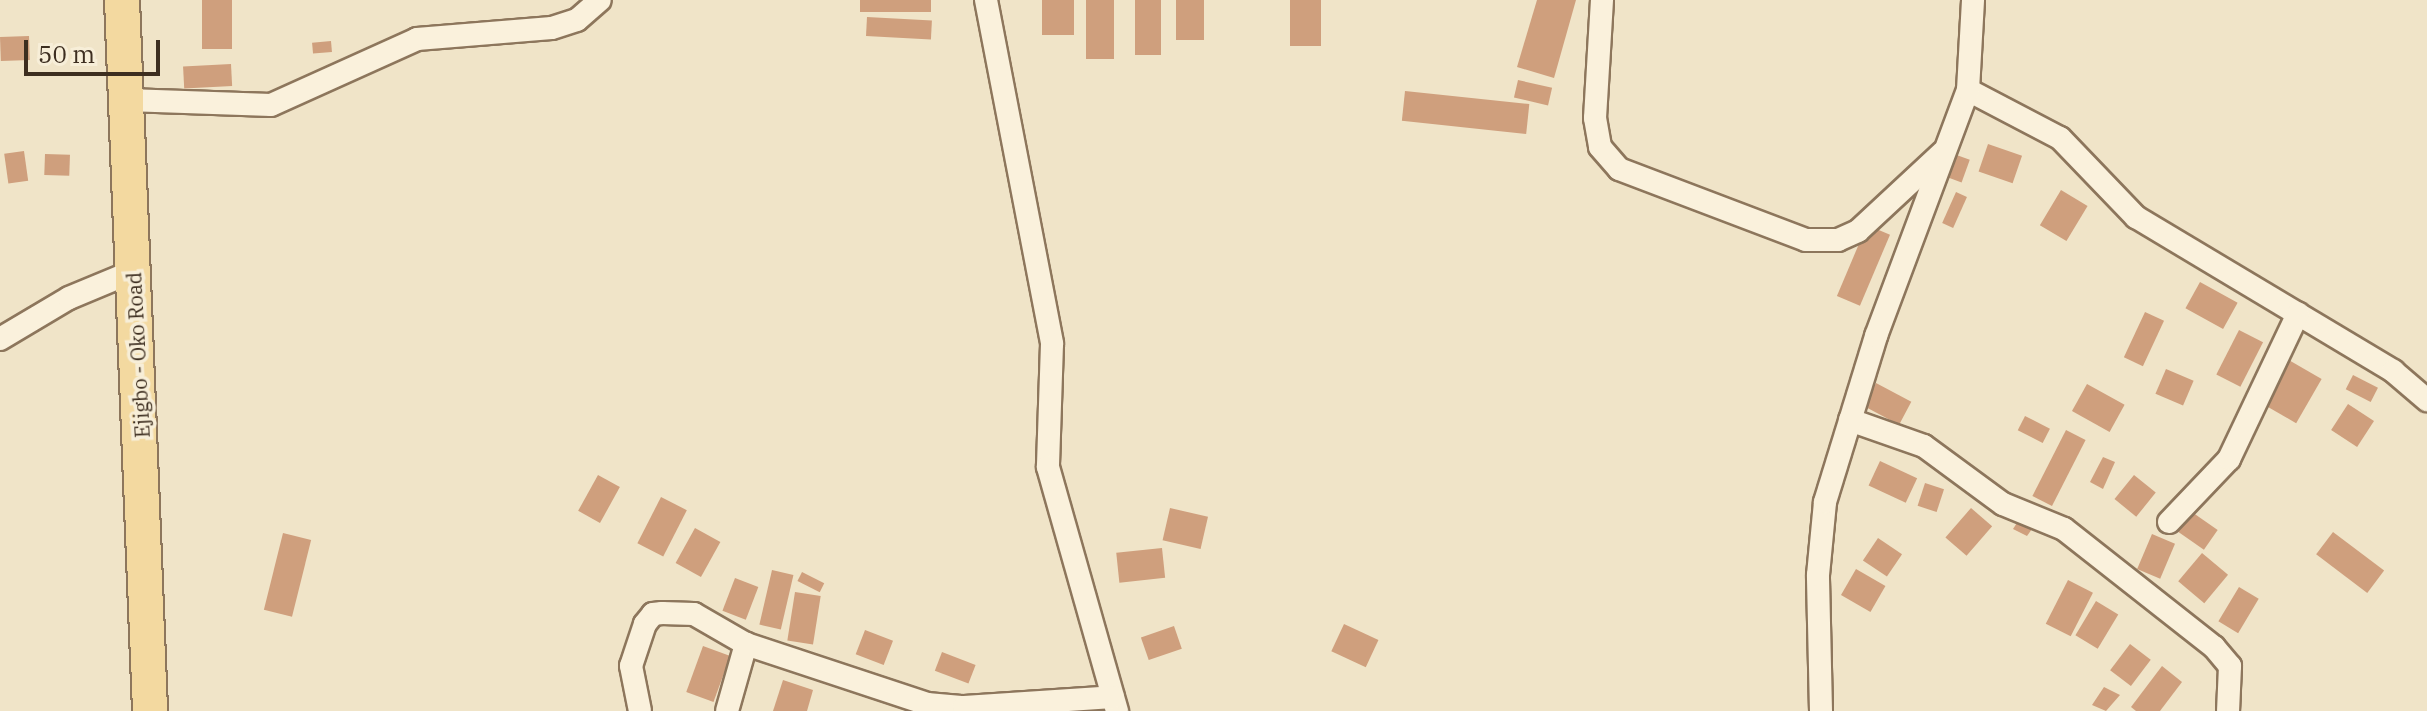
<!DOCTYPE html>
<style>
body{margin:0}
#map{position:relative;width:2427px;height:711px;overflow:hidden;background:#f0e4c8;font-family:"IBM Plex Serif",serif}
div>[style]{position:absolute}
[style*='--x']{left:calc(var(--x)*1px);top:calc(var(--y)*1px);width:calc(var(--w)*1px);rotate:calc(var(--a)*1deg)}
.building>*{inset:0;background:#cf9f7d;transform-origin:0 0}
.roads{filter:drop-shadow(2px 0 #8d765c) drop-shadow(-2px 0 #8d765c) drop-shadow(0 2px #8d765c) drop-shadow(0 -2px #8d765c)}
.minor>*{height:22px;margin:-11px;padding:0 11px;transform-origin:11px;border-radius:11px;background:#faf1dc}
.primary>*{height:34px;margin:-17px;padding:0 17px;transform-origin:17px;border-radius:17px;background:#f3d9a0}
span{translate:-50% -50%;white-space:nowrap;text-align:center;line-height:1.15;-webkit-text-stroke:7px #f7eed8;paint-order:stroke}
.street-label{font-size:20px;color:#3d2e20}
.scale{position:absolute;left:24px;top:40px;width:136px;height:36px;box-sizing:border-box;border:4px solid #3d2e20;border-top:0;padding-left:10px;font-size:24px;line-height:28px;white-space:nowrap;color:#3d2e20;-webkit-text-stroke:6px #f7eed8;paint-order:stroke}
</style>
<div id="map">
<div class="building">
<i style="left:202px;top:0;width:30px;height:49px"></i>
<i style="left:860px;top:0;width:71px;height:12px"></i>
<i style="left:1042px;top:0;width:32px;height:35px"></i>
<i style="left:1086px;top:0;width:28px;height:59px"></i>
<i style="left:1135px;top:0;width:26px;height:55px"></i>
<i style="left:1176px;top:0;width:28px;height:40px"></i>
<i style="left:1290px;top:0;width:31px;height:46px"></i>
<i style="clip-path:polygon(1537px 0,1576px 0,1554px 78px,1517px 67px)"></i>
<i style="left:867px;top:17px;width:65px;height:19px;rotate:3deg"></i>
<i style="left:29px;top:36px;width:24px;height:29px;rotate:88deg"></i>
<i style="left:331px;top:41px;width:11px;height:19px;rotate:85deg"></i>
<i style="left:231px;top:64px;width:22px;height:48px;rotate:87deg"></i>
<i style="left:1518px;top:80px;width:35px;height:18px;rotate:13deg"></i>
<i style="left:1405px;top:91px;width:125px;height:30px;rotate:6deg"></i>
<i style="left:1988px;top:144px;width:36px;height:29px;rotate:19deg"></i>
<i style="left:24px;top:151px;width:30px;height:20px;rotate:82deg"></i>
<i style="left:1951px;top:153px;width:20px;height:24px;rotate:20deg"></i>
<i style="left:45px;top:154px;width:25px;height:21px;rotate:2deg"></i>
<i style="left:2061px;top:190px;width:31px;height:41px;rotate:31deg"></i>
<i style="left:1956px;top:192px;width:12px;height:34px;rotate:24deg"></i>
<i style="left:1867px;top:225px;width:25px;height:77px;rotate:23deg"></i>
<i style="left:2200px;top:282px;width:43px;height:30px;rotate:29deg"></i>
<i style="left:2145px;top:312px;width:21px;height:50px;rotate:25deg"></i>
<i style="left:2239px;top:330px;width:27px;height:50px;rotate:27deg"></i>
<i style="left:2287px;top:359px;width:40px;height:51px;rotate:30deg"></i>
<i style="left:2166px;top:369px;width:30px;height:27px;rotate:23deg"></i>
<i style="left:2353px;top:375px;width:28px;height:16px;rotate:27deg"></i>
<i style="left:1876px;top:383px;width:40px;height:26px;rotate:28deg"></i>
<i style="left:2087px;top:384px;width:43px;height:31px;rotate:29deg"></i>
<i style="left:2348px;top:404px;width:31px;height:31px;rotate:33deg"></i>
<i style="left:2025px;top:416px;width:28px;height:16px;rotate:27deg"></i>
<i style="left:2066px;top:430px;width:22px;height:74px;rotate:27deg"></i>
<i style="clip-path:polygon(2103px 457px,2115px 462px,2103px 489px,2090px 482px)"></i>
<i style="left:1880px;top:461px;width:41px;height:27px;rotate:25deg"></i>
<i style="left:598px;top:475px;width:25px;height:41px;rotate:29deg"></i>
<i style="left:2134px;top:475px;width:28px;height:31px;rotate:39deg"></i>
<i style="left:1925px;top:483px;width:20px;height:24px;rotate:18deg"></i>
<i style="left:661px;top:497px;width:29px;height:52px;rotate:27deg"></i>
<i style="left:1170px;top:508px;width:39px;height:33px;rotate:13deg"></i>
<i style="left:1971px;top:508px;width:28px;height:39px;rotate:41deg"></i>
<i style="left:2189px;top:510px;width:35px;height:24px;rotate:35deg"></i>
<i style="clip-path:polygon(2022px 515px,2037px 522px,2027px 536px,2013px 529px)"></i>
<i style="left:695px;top:528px;width:29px;height:40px;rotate:29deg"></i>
<i style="left:2333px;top:532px;width:64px;height:28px;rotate:37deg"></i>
<i style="left:283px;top:533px;width:29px;height:79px;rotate:14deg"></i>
<i style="left:2152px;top:534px;width:25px;height:38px;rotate:23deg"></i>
<i style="left:1878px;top:538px;width:29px;height:27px;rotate:34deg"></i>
<i style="left:1162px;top:548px;width:30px;height:46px;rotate:84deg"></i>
<i style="left:2202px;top:553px;width:34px;height:37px;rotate:40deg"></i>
<i style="left:1856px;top:569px;width:34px;height:30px;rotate:30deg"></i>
<i style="left:772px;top:570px;width:22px;height:56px;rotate:13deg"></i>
<i style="left:802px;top:572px;width:25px;height:10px;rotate:27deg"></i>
<i style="left:735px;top:578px;width:25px;height:35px;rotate:21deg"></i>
<i style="left:2068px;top:580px;width:28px;height:49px;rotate:27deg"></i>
<i style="left:2239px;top:587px;width:23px;height:40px;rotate:31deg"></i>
<i style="left:795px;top:592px;width:26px;height:49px;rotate:9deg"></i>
<i style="left:2096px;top:601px;width:26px;height:40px;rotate:31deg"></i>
<i style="left:1344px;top:624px;width:38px;height:30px;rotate:25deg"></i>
<i style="left:1174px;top:626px;width:24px;height:35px;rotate:71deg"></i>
<i style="left:865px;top:630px;width:30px;height:26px;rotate:21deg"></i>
<i style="left:2130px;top:644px;width:26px;height:33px;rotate:37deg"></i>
<i style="left:703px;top:646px;width:29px;height:49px;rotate:20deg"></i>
<i style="left:942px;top:652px;width:36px;height:20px;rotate:21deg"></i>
<i style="clip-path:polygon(2162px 666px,2182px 682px,2160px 711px,2136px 711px,2131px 707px)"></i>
<i style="clip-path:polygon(783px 680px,813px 690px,807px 711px,773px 711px)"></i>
<i style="clip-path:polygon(2104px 687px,2120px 695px,2106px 711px,2092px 705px)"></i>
</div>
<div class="roads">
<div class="minor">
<i style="--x:986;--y:0;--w:350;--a:79.1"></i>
<i style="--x:1052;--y:344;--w:123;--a:91.9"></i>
<i style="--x:1048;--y:467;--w:254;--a:74.2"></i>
<i style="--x:1602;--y:0;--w:118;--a:93.4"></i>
<i style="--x:1595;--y:118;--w:29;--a:80"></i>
<i style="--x:1600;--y:147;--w:29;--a:49"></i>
<i style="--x:1619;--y:169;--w:200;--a:20.8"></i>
<i style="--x:1806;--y:240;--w:32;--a:0"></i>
<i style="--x:1838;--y:240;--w:22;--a:-24"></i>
<i style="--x:1858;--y:231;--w:116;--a:-42.9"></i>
<i style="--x:1968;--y:90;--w:104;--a:27.6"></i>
<i style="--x:2060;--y:138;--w:110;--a:46.1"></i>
<i style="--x:2136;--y:217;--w:300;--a:30.9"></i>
<i style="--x:2393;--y:371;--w:45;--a:40.5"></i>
<i style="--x:127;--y:100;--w:144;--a:2"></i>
<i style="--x:271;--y:105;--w:160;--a:-24.3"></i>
<i style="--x:417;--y:39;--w:135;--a:-4.7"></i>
<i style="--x:552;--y:28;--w:26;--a:-18"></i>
<i style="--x:577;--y:20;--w:30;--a:-41"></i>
<i style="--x:0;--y:339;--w:80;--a:-30.7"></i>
<i style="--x:69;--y:298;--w:70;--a:-22.6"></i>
<i style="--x:1850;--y:420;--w:78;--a:19.4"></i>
<i style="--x:1924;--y:446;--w:98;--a:36.3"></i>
<i style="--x:2003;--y:504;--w:66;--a:22.3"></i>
<i style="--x:2064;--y:529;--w:191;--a:38.2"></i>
<i style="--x:2214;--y:647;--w:25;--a:50"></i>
<i style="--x:2230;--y:666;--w:45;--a:92.5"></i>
<i style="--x:2169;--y:522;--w:87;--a:-46.4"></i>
<i style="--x:2229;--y:459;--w:161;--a:-64.6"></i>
<i style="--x:640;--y:711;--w:46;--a:-101.3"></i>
<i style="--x:631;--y:666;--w:44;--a:-71.6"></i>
<i style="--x:645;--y:624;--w:13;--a:-51"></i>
<i style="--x:653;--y:614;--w:9;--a:-6"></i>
<i style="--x:662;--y:613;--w:32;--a:2"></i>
<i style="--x:694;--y:614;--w:60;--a:30"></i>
<i style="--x:746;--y:644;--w:191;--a:18.3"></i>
<i style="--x:927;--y:704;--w:37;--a:5"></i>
<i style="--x:964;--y:707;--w:149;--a:-3.8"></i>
<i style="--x:727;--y:711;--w:70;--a:-74.2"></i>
<i style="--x:1821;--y:711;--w:136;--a:-91.3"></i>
<i style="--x:1818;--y:575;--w:73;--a:-84.5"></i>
<i style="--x:1825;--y:502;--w:174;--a:-72.9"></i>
<i style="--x:1876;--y:336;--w:263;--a:-69.5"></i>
<i style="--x:1968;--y:90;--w:90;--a:-86.8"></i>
</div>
<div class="primary">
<i style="--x:122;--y:0;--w:712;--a:87.74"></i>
</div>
</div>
<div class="street-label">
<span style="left:138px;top:355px;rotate:-93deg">Ejigbo - Oko Road</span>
</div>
<div class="scale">50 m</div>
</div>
